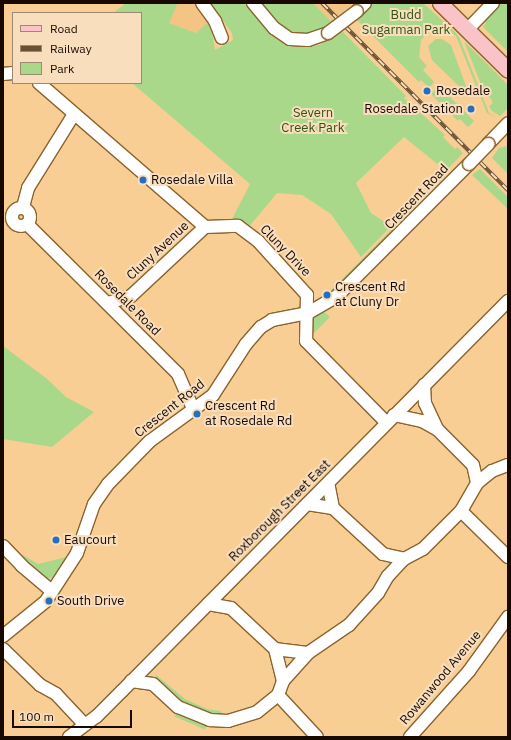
<!DOCTYPE html>
<style>
body{margin:0}
#map{position:relative;width:511px;height:740px;overflow:hidden;background:#f8ce95;font-family:"IBM Plex Sans",sans-serif}
div>[style]{position:absolute}
[style*='--x']{left:calc(var(--x)*1px);top:calc(var(--y)*1px);width:calc(var(--w)*1px);rotate:calc(var(--a)*1deg)}
.built>*{inset:0;background:#f4c485}
.green>*{inset:0;background:#a9d88b;transform-origin:0 0}
.roads{filter:drop-shadow(1px 0 #8a642d) drop-shadow(-1px 0 #8a642d) drop-shadow(0 1px #8a642d) drop-shadow(0 -1px #8a642d)}
.minor>*{height:12px;margin:-6px;padding:0 6px;transform-origin:6px;border-radius:6px;background:#fff}
.minor>.ring{margin:-6px;padding:0;box-sizing:content-box;background:none;border:12px solid #fff;border-radius:50%}
.major>*{height:15px;margin:-7.5px;padding:0 7.5px;transform-origin:7.5px;border-radius:7.5px;background:#fac3c8}
.rail>*{height:4px;margin-top:-2px;transform-origin:0;background:repeating-linear-gradient(90deg,#f8debd 0 8px,#695136 0 16px);box-sizing:border-box;border-block:1px solid #695136}
.bridges{filter:drop-shadow(1px 0 #8a642d) drop-shadow(-1px 0 #8a642d) drop-shadow(0 1px #8a642d) drop-shadow(0 -1px #8a642d)}
.minor-bridge>*{height:12px;margin:-6px;padding:0 6px;transform-origin:6px;border-radius:6px;background:#fff}
.dots>*{width:11px;height:11px;translate:-50% -50%;box-sizing:border-box;border:2px solid #f8debd;border-radius:50%}
span{translate:-50% -50%;white-space:nowrap;text-align:center;line-height:1.15;-webkit-text-stroke:4px #f8debd;paint-order:stroke}
.park-label{font-size:13px;color:#305312}
.poi-label{font-size:13px;color:#170900}
.left{translate:0 -50%;text-align:left}
.right{translate:-100% -50%;text-align:right}
.street-label{font-size:13px;color:#170900}
.frame{position:absolute;inset:0;border:4px solid #170900;pointer-events:none}
.legend{position:absolute;left:12px;top:12px;width:130px;height:72px;box-sizing:border-box;background:#f8debd;border:1px solid #9e8971;margin:0;padding:5px 7px;list-style:none;font-size:12px;color:#170900}
.legend li{display:flex;align-items:center;gap:8px;height:20px}
.legend b{width:20px;border:1px solid #9e8971}
.scale{position:absolute;left:12px;top:710px;width:120px;height:18px;box-sizing:border-box;border:2px solid #170900;border-top:0;padding-left:5px;font-size:12px;line-height:14px;white-space:nowrap;color:#170900;-webkit-text-stroke:3px #f8debd;paint-order:stroke}
</style>
<div id="map">
<div class="built">
<i style="clip-path:polygon(178px 3px,198px 3px,210px 20px,196px 33px,169px 23px)"></i>
<i style="clip-path:polygon(313px 3px,354px 3px,331px 21px)"></i>
</div>
<div class="green">
<i style="clip-path:polygon(126px 3px,178px 3px,169px 23px,196px 33px,210px 20px,215px 50px,233px 40px,232px 33px,210px 3px,244px 3px,273px 36px,295px 47px,319px 45px,342px 31px,406px 96px,404px 98px,445px 135px,443px 137px,455px 149px,457px 147px,463px 153px,446px 171px,404px 137px,356px 183px,371px 213px,391px 226px,361px 257px,331px 214px,302px 195px,277px 193px,248px 228px,231px 221px,250px 184px,132px 83px,141px 83px,141px 13px,113px 13px)"></i>
<i style="clip-path:polygon(259px 3px,313px 3px,331px 21px,323px 27px,325px 29px,314px 35px,290px 33px,277px 23px)"></i>
<i style="clip-path:polygon(374px 3px,423px 3px,453px 30px,459px 37px,489px 113px,497px 118px,487px 113px,456px 36px,448px 30px,437px 29px,427px 33px,421px 40px,419px 57px,427px 66px,423px 70px,434px 82px,429px 88px,421px 80px,419px 82px,357px 20px)"></i>
<i style="clip-path:polygon(498px 3px,508px 3px,508px 52px,483px 27px,486px 23px,483px 19px)"></i>
<i style="clip-path:polygon(436px 39px,442px 39px,451px 45px,470px 97px,432px 60px,428px 46px)"></i>
<i style="clip-path:polygon(464px 41px,508px 85px,508px 108px,500px 116px,492px 111px,489px 106px,493px 103px,490px 97px,486px 97px)"></i>
<i style="clip-path:polygon(439px 86px,474px 121px,468px 127px,460px 119px,458px 121px,431px 94px)"></i>
<i style="clip-path:polygon(507px 146px,508px 147px,508px 174px,492px 158px,499px 148px)"></i>
<i style="clip-path:polygon(480px 169px,508px 197px,508px 209px,472px 175px)"></i>
<i style="clip-path:polygon(402px 219px,406px 223px,334px 293px,331px 290px)"></i>
<i style="clip-path:polygon(323px 311px,330px 317px,311px 336px,309px 332px,314px 317px)"></i>
<i style="clip-path:polygon(3px 346px,46px 378px,66px 397px,94px 412px,52px 447px,3px 439px)"></i>
<i style="clip-path:polygon(23px 555px,38px 564px,67px 557px,55px 576px,48px 579px,21px 557px)"></i>
<i style="clip-path:polygon(155px 674px,185px 699px,207px 709px,220px 711px,225px 717px,185px 706px,158px 682px)"></i>
<i style="left:177px;top:711px;width:33px;height:6px;rotate:23deg"></i>
</div>
<div class="roads">
<div class="minor">
<i style="--x:202;--y:3;--w:22;--a:54"></i>
<i style="--x:215;--y:21;--w:18;--a:68"></i>
<i style="--x:253;--y:3;--w:33;--a:50"></i>
<i style="--x:274;--y:28;--w:19;--a:35"></i>
<i style="--x:290;--y:39;--w:18;--a:3"></i>
<i style="--x:308;--y:40;--w:21;--a:-19"></i>
<i style="--x:357;--y:11;--w:11;--a:-45"></i>
<i style="--x:467;--y:30;--w:37;--a:-46"></i>
<i style="--x:3;--y:74;--w:10;--a:-6"></i>
<i style="--x:39;--y:83;--w:220;--a:40.9"></i>
<i style="--x:205;--y:227;--w:33;--a:-2"></i>
<i style="--x:238;--y:226;--w:25;--a:37"></i>
<i style="--x:258;--y:241;--w:73;--a:47.8"></i>
<i style="--x:307;--y:295;--w:46;--a:91.2"></i>
<i style="--x:306;--y:341;--w:115;--a:45.4"></i>
<i style="--x:488;--y:144;--w:29;--a:-46"></i>
<i style="--x:23;--y:207;--w:20;--a:-75"></i>
<i style="--x:28;--y:188;--w:87;--a:-58.1"></i>
<i class="ring" style="left:12px;top:208px;width:6px;height:6px"></i>
<i style="--x:27;--y:224;--w:213;--a:44.8"></i>
<i style="--x:178;--y:374;--w:40;--a:66.6"></i>
<i style="--x:108;--y:303;--w:24;--a:-17"></i>
<i style="--x:131;--y:296;--w:101;--a:-43"></i>
<i style="--x:424;--y:385;--w:18;--a:87"></i>
<i style="--x:425;--y:403;--w:29;--a:65"></i>
<i style="--x:394;--y:415;--w:29;--a:12"></i>
<i style="--x:422;--y:421;--w:18;--a:29"></i>
<i style="--x:438;--y:430;--w:49;--a:45"></i>
<i style="--x:473;--y:465;--w:18;--a:77"></i>
<i style="--x:307;--y:504;--w:26;--a:9"></i>
<i style="--x:333;--y:508;--w:25;--a:-101"></i>
<i style="--x:333;--y:508;--w:68;--a:42.6"></i>
<i style="--x:383;--y:554;--w:22;--a:13"></i>
<i style="--x:461;--y:511;--w:66;--a:44.4"></i>
<i style="--x:3;--y:546;--w:28;--a:46"></i>
<i style="--x:22;--y:566;--w:39;--a:40"></i>
<i style="--x:208;--y:604;--w:23;--a:10"></i>
<i style="--x:231;--y:608;--w:60;--a:43"></i>
<i style="--x:275;--y:649;--w:33;--a:7"></i>
<i style="--x:3;--y:636;--w:55;--a:-39.1"></i>
<i style="--x:46;--y:601;--w:57;--a:-57.1"></i>
<i style="--x:77;--y:553;--w:52;--a:-70.9"></i>
<i style="--x:94;--y:504;--w:24;--a:-55"></i>
<i style="--x:108;--y:484;--w:60;--a:-45.7"></i>
<i style="--x:150;--y:441;--w:78;--a:-36.1"></i>
<i style="--x:213;--y:395;--w:61;--a:-57.1"></i>
<i style="--x:246;--y:344;--w:23;--a:-49"></i>
<i style="--x:261;--y:327;--w:13;--a:-32"></i>
<i style="--x:272;--y:320;--w:37;--a:-11"></i>
<i style="--x:308;--y:313;--w:32;--a:-30"></i>
<i style="--x:336;--y:297;--w:188;--a:-45"></i>
<i style="--x:3;--y:649;--w:52;--a:44.2"></i>
<i style="--x:40;--y:685;--w:18;--a:29"></i>
<i style="--x:56;--y:694;--w:42;--a:46.9"></i>
<i style="--x:275;--y:649;--w:33;--a:76"></i>
<i style="--x:131;--y:681;--w:22;--a:8"></i>
<i style="--x:153;--y:684;--w:34;--a:43"></i>
<i style="--x:178;--y:707;--w:35;--a:22"></i>
<i style="--x:210;--y:720;--w:18;--a:3"></i>
<i style="--x:228;--y:721;--w:30;--a:-17"></i>
<i style="--x:257;--y:712;--w:27;--a:-39"></i>
<i style="--x:278;--y:695;--w:15;--a:-70"></i>
<i style="--x:283;--y:681;--w:38;--a:-48"></i>
<i style="--x:308;--y:653;--w:50;--a:-34.3"></i>
<i style="--x:349;--y:625;--w:43;--a:-47.8"></i>
<i style="--x:378;--y:593;--w:20;--a:-60"></i>
<i style="--x:388;--y:576;--w:23;--a:-47"></i>
<i style="--x:404;--y:559;--w:21;--a:-28"></i>
<i style="--x:423;--y:549;--w:54;--a:-45"></i>
<i style="--x:461;--y:511;--w:32;--a:-60"></i>
<i style="--x:477;--y:483;--w:19;--a:-39"></i>
<i style="--x:492;--y:471;--w:17;--a:-21"></i>
<i style="--x:278;--y:695;--w:57;--a:47.1"></i>
<i style="--x:69;--y:737;--w:34;--a:-37"></i>
<i style="--x:96;--y:717;--w:37;--a:-45"></i>
<i style="--x:122;--y:691;--w:549;--a:-45.3"></i>
<i style="--x:410;--y:737;--w:89;--a:-48.2"></i>
<i style="--x:469;--y:671;--w:67;--a:-54.2"></i>
</div>
<div class="major">
<i style="--x:440;--y:3;--w:95;--a:44.6"></i>
</div>
</div>
<div class="rail">
<i style="--x:322;--y:3;--w:264;--a:45.2"></i>
</div>
<div class="bridges">
<div class="minor-bridge">
<i style="--x:328;--y:33;--w:36;--a:-37"></i>
<i style="--x:469;--y:164;--w:28;--a:-46"></i>
</div>
</div>
<div class="dots">
<i style="left:427px;top:91px;background:#266ebe"></i>
<i style="left:471px;top:109px;background:#266ebe"></i>
<i style="left:143px;top:180px;background:#266ebe"></i>
<i style="left:327px;top:295px;background:#266ebe"></i>
<i style="left:197px;top:414px;background:#266ebe"></i>
<i style="left:56px;top:540px;background:#266ebe"></i>
<i style="left:49px;top:601px;background:#266ebe"></i>
</div>
<div class="park-label">
<span style="left:406px;top:23px">Budd<br>Sugarman Park</span>
<span style="left:313px;top:121px">Severn<br>Creek Park</span>
</div>
<div class="poi-label">
<span class="left" style="left:436px;top:91px">Rosedale</span>
<span class="right" style="left:463px;top:109px">Rosedale Station</span>
<span class="left" style="left:151px;top:180px">Rosedale Villa</span>
<span class="left" style="left:335px;top:295px">Crescent Rd<br>at Cluny Dr</span>
<span class="left" style="left:205px;top:414px">Crescent Rd<br>at Rosedale Rd</span>
<span class="left" style="left:64px;top:540px">Eaucourt</span>
<span class="left" style="left:57px;top:601px">South Drive</span>
</div>
<div class="street-label">
<span style="left:417px;top:197px;rotate:-46deg">Crescent Road</span>
<span style="left:158px;top:251px;rotate:-43deg">Cluny Avenue</span>
<span style="left:285px;top:251px;rotate:46deg">Cluny Drive</span>
<span style="left:127px;top:303px;rotate:45deg">Rosedale Road</span>
<span style="left:170px;top:409px;rotate:-38deg">Crescent Road</span>
<span style="left:280px;top:511px;rotate:-45deg">Roxborough Street East</span>
<span style="left:441px;top:678px;rotate:-50deg">Rowanwood Avenue</span>
</div>
<div class="frame"></div>
<ul class="legend">
<li><b style="height:5px;background:#fac3c8"></b>Road</li>
<li><b style="height:5px;background:#695136"></b>Railway</li>
<li><b style="height:11px;background:#a9d88b"></b>Park</li>
</ul>
<div class="scale">100 m</div>
</div>
